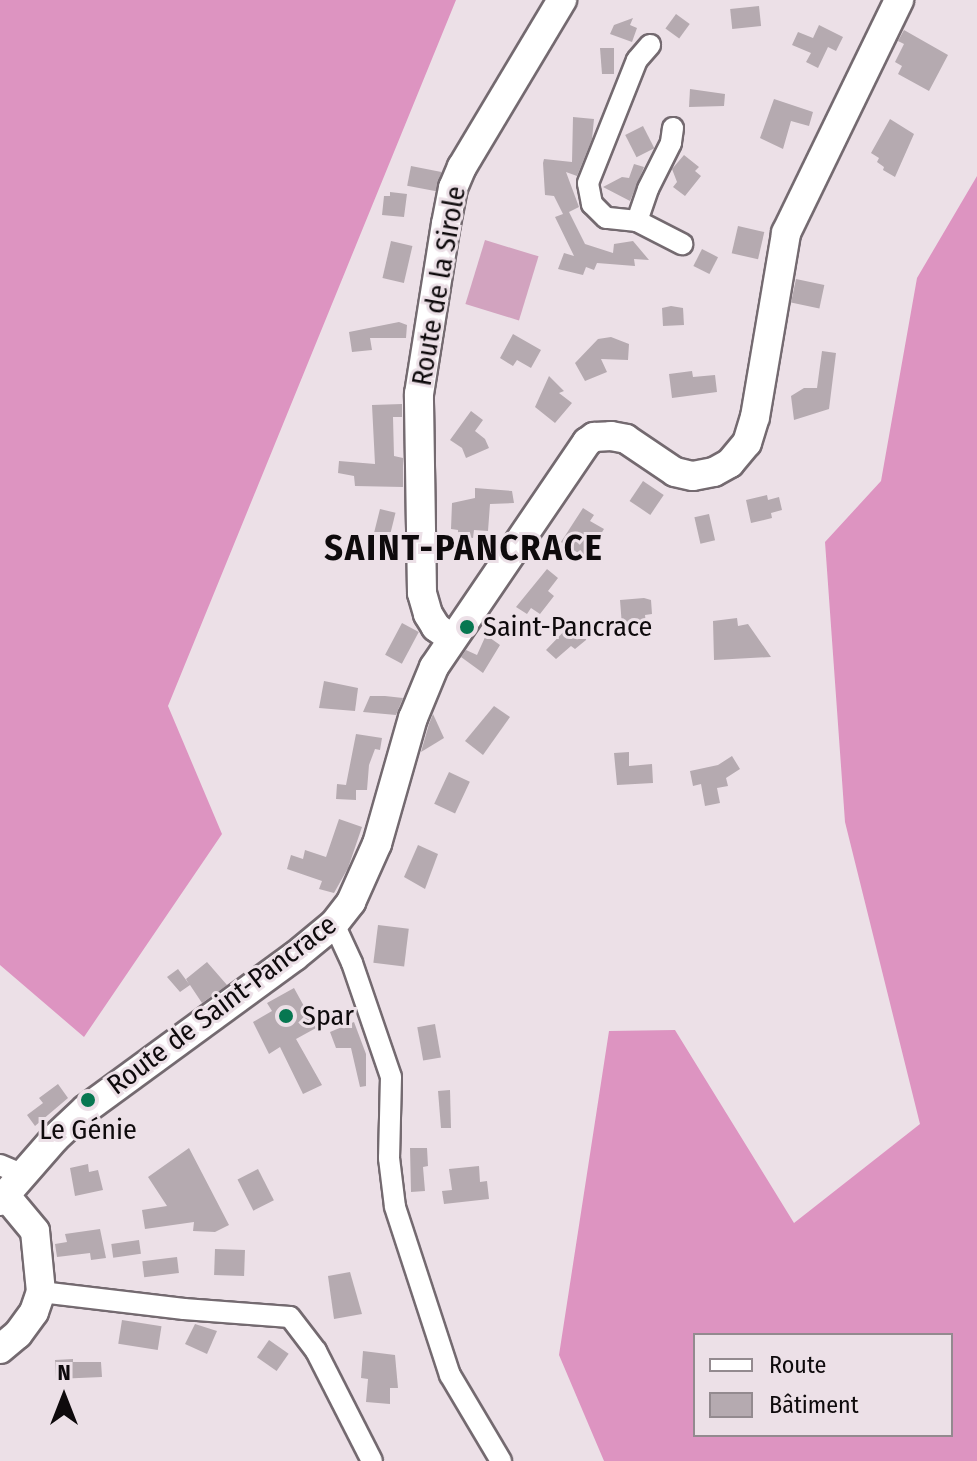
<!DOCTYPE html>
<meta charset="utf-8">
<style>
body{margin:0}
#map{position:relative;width:977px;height:1461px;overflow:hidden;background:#ece0e7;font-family:"Fira Sans Condensed",sans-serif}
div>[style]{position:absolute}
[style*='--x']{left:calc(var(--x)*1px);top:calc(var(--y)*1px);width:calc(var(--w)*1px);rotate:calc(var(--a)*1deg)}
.green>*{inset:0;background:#d2a3bf;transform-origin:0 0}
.forest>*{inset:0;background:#dd94c1}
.building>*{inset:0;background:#b5aab0;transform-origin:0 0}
.roads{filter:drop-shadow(2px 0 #746a70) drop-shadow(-2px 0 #746a70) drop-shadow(0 2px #746a70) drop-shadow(0 -2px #746a70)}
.street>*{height:20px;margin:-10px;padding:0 10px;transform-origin:10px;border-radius:10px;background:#fff}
.secondary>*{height:28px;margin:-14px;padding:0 14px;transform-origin:14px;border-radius:14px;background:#fff}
.dots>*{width:22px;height:22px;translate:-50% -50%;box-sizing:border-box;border:4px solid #ece0e7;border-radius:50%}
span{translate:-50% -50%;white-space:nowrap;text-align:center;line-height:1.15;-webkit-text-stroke:6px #ece0e7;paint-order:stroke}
.street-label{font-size:28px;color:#0e0a0c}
.poi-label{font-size:28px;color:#0e0a0c}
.left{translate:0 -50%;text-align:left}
.district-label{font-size:36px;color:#0e0a0c;font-weight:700;letter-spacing:2px}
.legend{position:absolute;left:693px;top:1333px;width:260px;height:104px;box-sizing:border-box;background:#ece0e7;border:2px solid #938a8f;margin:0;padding:10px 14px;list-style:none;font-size:24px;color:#0e0a0c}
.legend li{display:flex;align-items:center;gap:16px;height:40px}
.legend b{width:40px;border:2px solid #938a8f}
.north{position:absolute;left:24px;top:1357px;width:80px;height:80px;-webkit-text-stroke:6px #ece0e7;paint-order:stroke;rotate:0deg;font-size:22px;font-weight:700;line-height:32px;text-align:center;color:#0e0a0c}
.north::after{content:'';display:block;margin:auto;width:28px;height:36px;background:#0e0a0c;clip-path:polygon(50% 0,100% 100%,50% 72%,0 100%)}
</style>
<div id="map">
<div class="green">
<i style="left:485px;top:240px;width:56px;height:67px;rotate:17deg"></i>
</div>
<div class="forest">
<i style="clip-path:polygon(0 0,456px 0,168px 706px,222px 834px,84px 1037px,0 965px)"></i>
<i style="clip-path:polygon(evenodd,977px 176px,977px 1461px,604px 1461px,559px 1355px,609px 1031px,675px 1030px,794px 1223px,920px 1124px,845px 822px,825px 542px,881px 481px,917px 278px,977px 176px,695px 1335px,951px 1335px,951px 1435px,695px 1435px,695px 1335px)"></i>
</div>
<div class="building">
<i style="left:759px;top:6px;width:20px;height:29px;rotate:84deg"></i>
<i style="left:676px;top:14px;width:17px;height:18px;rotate:36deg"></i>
<i style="clip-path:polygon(633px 18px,630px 25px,637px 28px,632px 42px,610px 34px,614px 25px)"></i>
<i style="clip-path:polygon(819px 25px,843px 37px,836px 51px,828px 47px,818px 68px,806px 62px,811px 53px,792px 45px,798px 32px,813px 38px)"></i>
<i style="clip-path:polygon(904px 30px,948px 55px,929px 91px,898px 74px,902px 66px,895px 62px,904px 44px,898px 41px)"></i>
<i style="clip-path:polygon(600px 48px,614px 48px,614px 74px,602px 74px)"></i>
<i style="clip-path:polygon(690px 89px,725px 94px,724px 106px,689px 107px)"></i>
<i style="clip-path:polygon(774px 99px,813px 112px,809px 126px,791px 121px,783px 149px,760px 138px)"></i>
<i style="clip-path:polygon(573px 117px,594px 119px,592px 139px,577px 176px,566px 172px,579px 207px,569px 212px,585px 244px,613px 253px,614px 244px,633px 241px,649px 260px,634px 259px,635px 266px,597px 263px,594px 270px,586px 267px,583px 275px,558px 269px,564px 253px,574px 256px,555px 217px,563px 214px,554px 196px,545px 195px,543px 163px,544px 159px,572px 162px)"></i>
<i style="clip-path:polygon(890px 119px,914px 134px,895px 177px,883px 170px,884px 167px,877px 162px,879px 158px,871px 153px)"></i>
<i style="left:643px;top:126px;width:25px;height:20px;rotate:63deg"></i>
<i style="clip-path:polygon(684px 155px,699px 167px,695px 171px,701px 176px,685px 196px,673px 187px,677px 182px,672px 169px)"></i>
<i style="clip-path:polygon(634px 164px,644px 167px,630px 201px,603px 187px,622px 177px,629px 178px)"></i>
<i style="left:411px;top:166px;width:31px;height:20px;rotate:11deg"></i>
<i style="clip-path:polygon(390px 192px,407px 194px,404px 217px,382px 215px,384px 196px,390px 196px)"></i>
<i style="left:738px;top:226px;width:27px;height:28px;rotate:13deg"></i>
<i style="left:391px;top:241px;width:22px;height:38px;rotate:13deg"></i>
<i style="left:702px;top:249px;width:18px;height:19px;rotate:27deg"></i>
<i style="left:796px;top:279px;width:29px;height:24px;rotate:12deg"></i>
<i style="clip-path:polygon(671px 306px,683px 308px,684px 325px,663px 326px,662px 308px)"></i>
<i style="clip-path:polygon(399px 322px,407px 325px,406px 338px,370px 338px,372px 350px,352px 352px,349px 332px)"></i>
<i style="clip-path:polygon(513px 334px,541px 350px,531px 368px,517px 360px,513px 366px,500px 358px)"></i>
<i style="clip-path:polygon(611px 337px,629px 344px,628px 360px,601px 359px,607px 372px,585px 381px,575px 363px,598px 339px)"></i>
<i style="clip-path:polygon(822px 351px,836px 353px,829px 409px,794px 420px,791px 396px,804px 388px,817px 388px)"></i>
<i style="clip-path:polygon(692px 371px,693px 377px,715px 375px,717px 392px,672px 398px,669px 374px)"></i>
<i style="clip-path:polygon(549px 376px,564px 391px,559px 393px,572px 403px,555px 423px,535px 407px)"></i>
<i style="clip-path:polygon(402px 404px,402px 417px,393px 417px,394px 456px,403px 458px,403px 487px,355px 486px,354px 476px,338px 473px,339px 461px,375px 464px,372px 405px)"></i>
<i style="clip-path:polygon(471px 411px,483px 420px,475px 431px,485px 439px,489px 448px,466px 458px,462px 448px,450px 440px)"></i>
<i style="left:643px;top:481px;width:25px;height:24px;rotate:34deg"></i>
<i style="clip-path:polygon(475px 488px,512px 491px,514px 503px,490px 504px,488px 531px,474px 530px,473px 538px,458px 537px,458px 530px,451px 529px,452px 503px,475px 498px)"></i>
<i style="clip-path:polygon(767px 495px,768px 500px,779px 497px,782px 510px,771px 513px,772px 518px,751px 523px,746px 500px)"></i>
<i style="clip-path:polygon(583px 508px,594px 515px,590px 521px,604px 529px,586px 558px,561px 542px)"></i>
<i style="left:380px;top:509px;width:16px;height:27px;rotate:14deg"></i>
<i style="left:709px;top:514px;width:27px;height:15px;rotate:77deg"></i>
<i style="clip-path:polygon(547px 569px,558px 578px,548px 591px,554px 596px,540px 614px,531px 608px,527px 614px,516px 607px)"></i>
<i style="clip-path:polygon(644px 598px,651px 600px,652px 614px,645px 615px,646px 624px,622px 626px,620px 600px)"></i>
<i style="clip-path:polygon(737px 618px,738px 626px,748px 624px,771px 657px,714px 660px,713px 621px)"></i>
<i style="left:402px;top:623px;width:19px;height:36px;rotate:28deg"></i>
<i style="clip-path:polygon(571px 624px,588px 625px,586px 640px,575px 649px,571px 646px,556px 659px,546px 650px)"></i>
<i style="clip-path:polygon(486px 635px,500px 645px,483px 673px,461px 657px,466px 650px,477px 655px)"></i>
<i style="clip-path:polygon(324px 681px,358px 688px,355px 711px,319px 708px)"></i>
<i style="clip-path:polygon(370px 696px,385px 696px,403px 698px,396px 715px,363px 712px)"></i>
<i style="clip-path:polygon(494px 706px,510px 717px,483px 755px,465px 741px)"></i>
<i style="clip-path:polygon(433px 714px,444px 738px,421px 752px,429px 724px)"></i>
<i style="clip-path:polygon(356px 734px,382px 738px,380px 750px,375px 749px,369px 765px,367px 790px,356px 790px,356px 800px,336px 799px,337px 784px,346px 785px)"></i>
<i style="clip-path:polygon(629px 752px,629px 766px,652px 764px,653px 783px,617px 785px,614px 753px)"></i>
<i style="clip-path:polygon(732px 756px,740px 769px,726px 778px,728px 786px,717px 788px,720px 803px,705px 806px,701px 784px,693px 786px,690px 771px,718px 765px)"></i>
<i style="left:449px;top:772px;width:23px;height:35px;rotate:25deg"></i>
<i style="clip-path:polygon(339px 819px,362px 827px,348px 868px,334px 893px,319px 889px,322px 881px,287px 869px,291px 855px,303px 859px,305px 850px,326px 857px)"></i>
<i style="clip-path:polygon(418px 845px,438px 854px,425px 889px,404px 877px)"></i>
<i style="left:378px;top:925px;width:31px;height:38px;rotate:7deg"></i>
<i style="clip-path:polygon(207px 962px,227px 985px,202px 1003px,190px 985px,180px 992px,167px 977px,178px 969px,189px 984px,186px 979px)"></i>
<i style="clip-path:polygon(294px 988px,316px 1028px,296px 1039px,322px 1085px,303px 1094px,280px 1047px,269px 1054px,253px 1022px,272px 1011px,267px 1003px)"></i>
<i style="clip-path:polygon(354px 1022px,366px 1054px,366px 1086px,360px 1087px,351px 1048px,336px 1048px,330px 1032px)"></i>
<i style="left:435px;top:1024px;width:34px;height:18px;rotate:80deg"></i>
<i style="clip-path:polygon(58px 1084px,68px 1098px,35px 1126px,27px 1115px,43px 1103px,39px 1098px)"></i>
<i style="clip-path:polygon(450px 1090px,451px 1128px,441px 1128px,438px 1091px)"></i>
<i style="clip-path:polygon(189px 1148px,229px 1225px,215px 1232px,193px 1231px,194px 1222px,145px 1229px,142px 1210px,167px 1206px,148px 1177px)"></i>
<i style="clip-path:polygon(410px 1148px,427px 1148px,428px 1166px,423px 1167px,425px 1191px,411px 1192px)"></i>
<i style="clip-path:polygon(88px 1164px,89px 1172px,98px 1170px,103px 1190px,75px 1196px,70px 1168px)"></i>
<i style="clip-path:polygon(479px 1166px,480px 1182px,487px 1181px,489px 1199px,444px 1204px,442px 1191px,452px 1190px,449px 1169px)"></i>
<i style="left:258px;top:1169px;width:35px;height:23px;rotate:63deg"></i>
<i style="clip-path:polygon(100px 1229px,106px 1258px,91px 1260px,90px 1253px,57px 1257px,55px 1244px,67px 1242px,65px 1234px)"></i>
<i style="left:139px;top:1240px;width:14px;height:28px;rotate:82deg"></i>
<i style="left:215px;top:1249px;width:30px;height:26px;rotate:2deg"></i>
<i style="left:177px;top:1257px;width:16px;height:35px;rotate:83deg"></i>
<i style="clip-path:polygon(350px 1272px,362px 1314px,334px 1319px,328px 1276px)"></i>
<i style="left:122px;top:1320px;width:40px;height:24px;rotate:9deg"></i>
<i style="clip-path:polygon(195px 1324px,217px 1331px,207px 1354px,185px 1344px)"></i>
<i style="left:269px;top:1340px;width:24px;height:21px;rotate:35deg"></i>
<i style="clip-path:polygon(363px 1351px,395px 1355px,398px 1388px,390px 1388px,390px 1404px,366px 1402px,368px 1379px,361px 1378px)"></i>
<i style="clip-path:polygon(73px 1359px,73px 1362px,101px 1362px,102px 1377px,56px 1379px,55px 1360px)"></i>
</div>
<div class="roads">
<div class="street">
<i style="--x:673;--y:128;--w:15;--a:98"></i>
<i style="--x:671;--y:143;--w:51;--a:116.6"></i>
<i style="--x:648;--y:189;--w:34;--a:109"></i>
<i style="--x:637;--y:221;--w:51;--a:27.1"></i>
<i style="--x:637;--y:221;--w:31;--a:-174"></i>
<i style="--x:606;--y:218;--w:20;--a:-135"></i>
<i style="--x:592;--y:204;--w:21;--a:-101"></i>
<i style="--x:588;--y:183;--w:132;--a:-68.3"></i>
<i style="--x:637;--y:60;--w:20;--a:-49"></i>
<i style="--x:334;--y:924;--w:43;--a:65.2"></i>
<i style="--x:352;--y:963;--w:120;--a:71.1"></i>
<i style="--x:391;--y:1077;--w:81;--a:91.4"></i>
<i style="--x:389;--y:1158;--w:49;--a:83"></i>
<i style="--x:395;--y:1207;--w:177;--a:71.9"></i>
<i style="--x:450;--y:1375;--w:100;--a:59.3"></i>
<i style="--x:0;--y:1165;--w:25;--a:23"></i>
<i style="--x:41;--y:1292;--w:144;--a:6.8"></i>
<i style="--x:184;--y:1309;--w:106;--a:4.3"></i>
<i style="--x:290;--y:1317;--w:43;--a:52.6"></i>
<i style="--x:316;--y:1351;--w:123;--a:63"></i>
</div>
<div class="secondary">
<i style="--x:451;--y:638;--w:19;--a:-144"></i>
<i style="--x:436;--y:627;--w:15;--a:-122"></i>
<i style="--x:428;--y:614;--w:22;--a:-106"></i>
<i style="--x:422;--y:593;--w:199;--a:-90.9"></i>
<i style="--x:419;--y:394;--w:172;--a:-81"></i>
<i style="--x:446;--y:224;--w:37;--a:-79"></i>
<i style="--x:453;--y:188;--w:23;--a:-67"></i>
<i style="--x:462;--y:167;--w:195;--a:-59.1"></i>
<i style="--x:0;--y:1201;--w:84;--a:-48.9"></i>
<i style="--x:55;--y:1138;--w:42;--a:-43.1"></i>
<i style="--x:86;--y:1109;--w:258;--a:-36.2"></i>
<i style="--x:294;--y:957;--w:52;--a:-39.5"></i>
<i style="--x:334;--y:924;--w:28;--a:-52"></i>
<i style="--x:351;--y:902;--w:64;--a:-65.9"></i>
<i style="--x:377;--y:844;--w:131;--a:-74.1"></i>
<i style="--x:413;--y:718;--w:55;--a:-67.6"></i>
<i style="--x:434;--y:667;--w:272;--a:-55.8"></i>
<i style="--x:587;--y:442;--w:9;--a:-36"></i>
<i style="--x:594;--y:437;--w:17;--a:-3"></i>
<i style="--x:611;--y:436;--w:15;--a:11"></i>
<i style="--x:626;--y:439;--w:59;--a:34"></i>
<i style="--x:675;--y:472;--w:18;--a:13"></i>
<i style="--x:693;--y:476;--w:21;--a:-11"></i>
<i style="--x:714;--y:472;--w:18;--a:-29"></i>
<i style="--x:730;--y:463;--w:26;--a:-50"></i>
<i style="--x:747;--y:443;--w:27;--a:-73"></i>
<i style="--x:755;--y:417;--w:187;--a:-80.4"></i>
<i style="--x:786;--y:233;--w:259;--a:-64.1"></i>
<i style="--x:0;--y:1349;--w:23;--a:-40"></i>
<i style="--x:18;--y:1334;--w:27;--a:-54"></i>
<i style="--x:34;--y:1312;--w:21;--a:-71"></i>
<i style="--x:41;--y:1292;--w:61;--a:-95.6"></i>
<i style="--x:35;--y:1231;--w:47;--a:-129.8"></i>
</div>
</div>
<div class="dots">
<i style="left:467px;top:627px;background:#077751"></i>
<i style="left:286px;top:1016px;background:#077751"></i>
<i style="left:88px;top:1100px;background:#077751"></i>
</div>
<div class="street-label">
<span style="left:439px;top:286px;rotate:-80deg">Route de la Sirole</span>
<span style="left:222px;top:1005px;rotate:-37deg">Route de Saint-Pancrace</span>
</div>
<div class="poi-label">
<span class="left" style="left:483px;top:627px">Saint-Pancrace</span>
<span class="left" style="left:302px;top:1016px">Spar</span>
<span style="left:88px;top:1130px">Le Génie</span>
</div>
<div class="district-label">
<span style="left:464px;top:549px">SAINT-PANCRACE</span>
</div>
<ul class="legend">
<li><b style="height:10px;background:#fff"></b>Route</li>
<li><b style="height:22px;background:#b5aab0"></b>Bâtiment</li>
</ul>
<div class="north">N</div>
</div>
